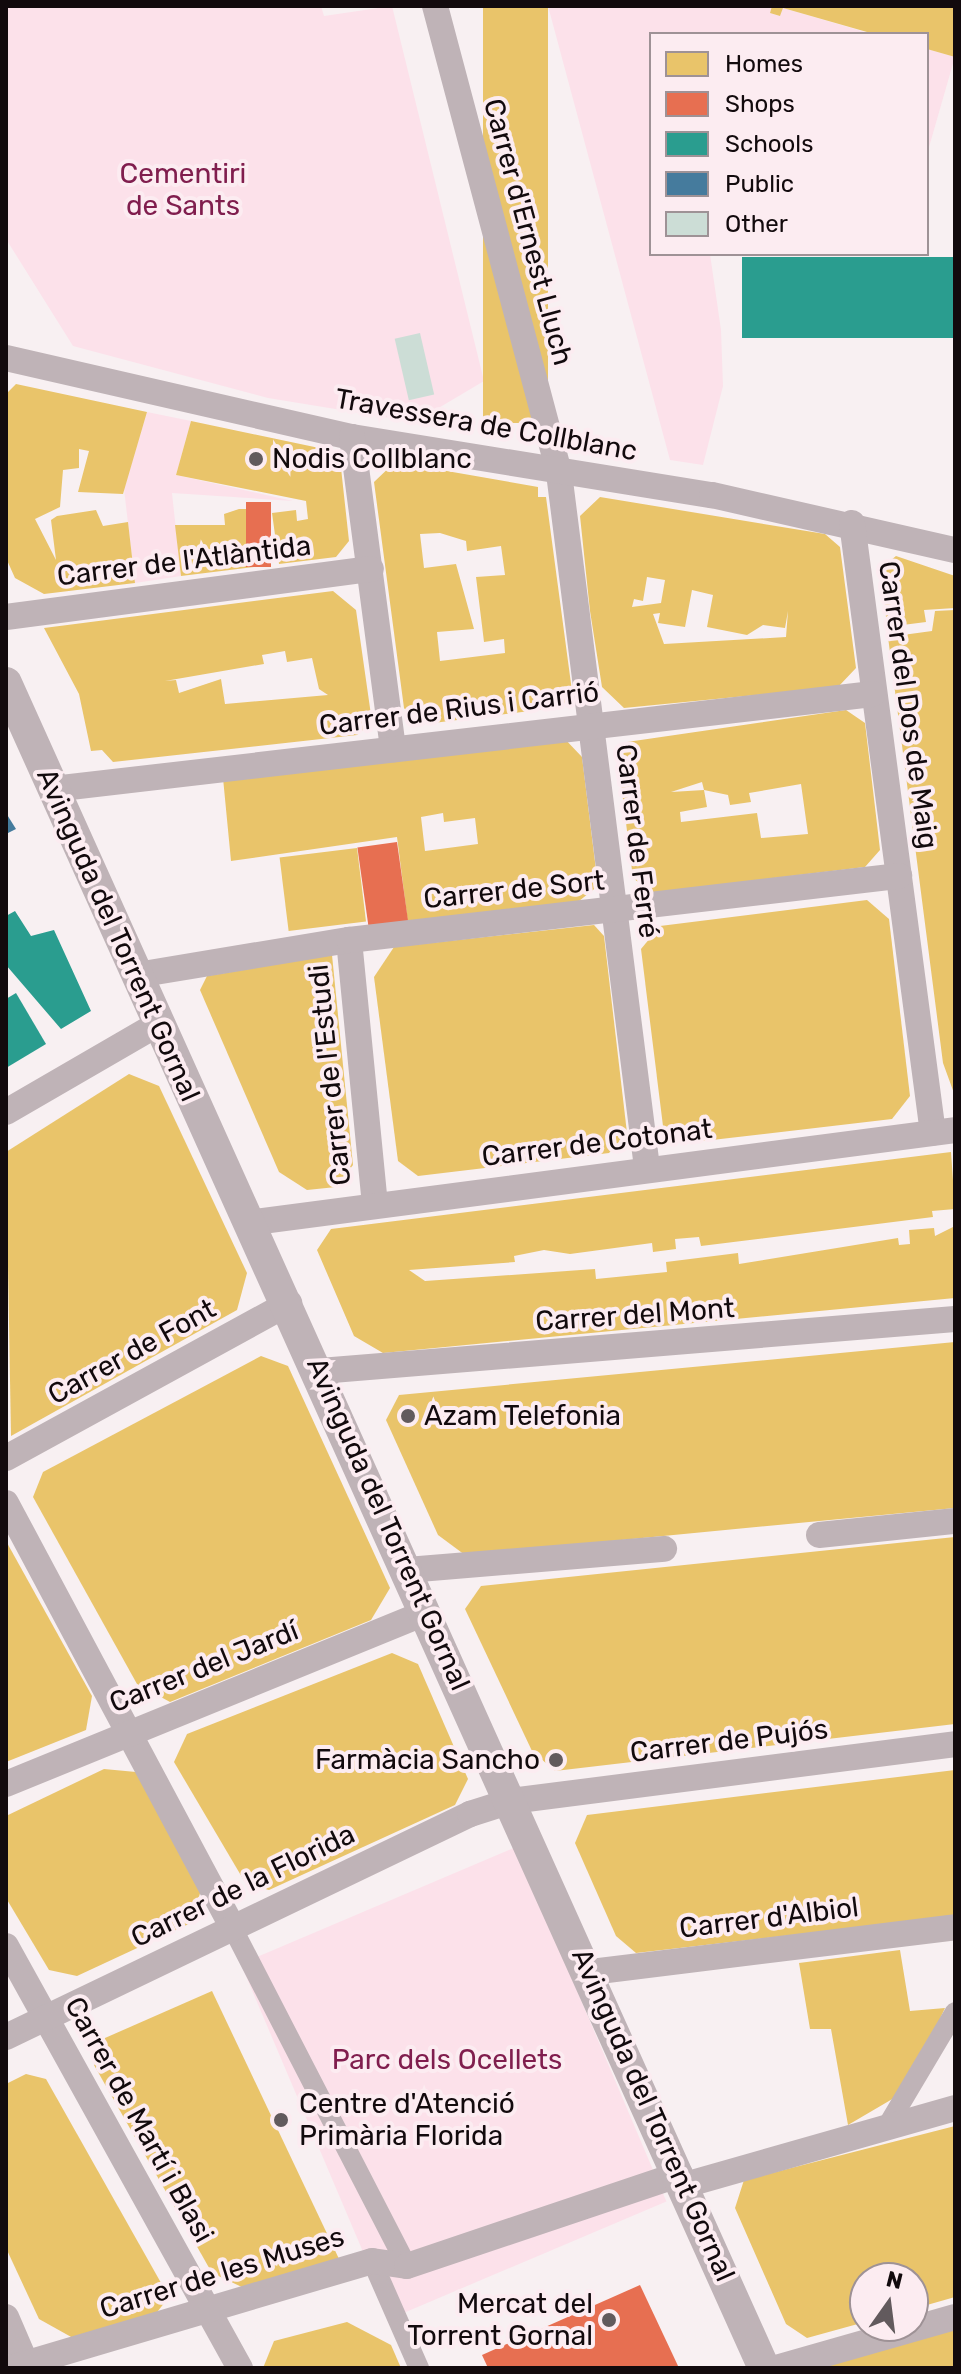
<!DOCTYPE html>
<meta charset="utf-8">
<style>
body{margin:0}
#map{position:relative;width:961px;height:2374px;overflow:hidden;background:#f8f0f2;font-family:Rubik,sans-serif}
div>[style]{position:absolute}
[style*='--x']{left:calc(var(--x)*1px);top:calc(var(--y)*1px);width:calc(var(--w)*1px);rotate:calc(var(--a)*1deg)}
.green>*{inset:0;background:#fce1ea;transform-origin:0 0}
.homes>*{inset:0;background:#e9c46a;transform-origin:0 0}
.shops>*{inset:0;background:#e76f51;transform-origin:0 0}
.schools>*{inset:0;background:#2a9d8f;transform-origin:0 0}
.public>*{inset:0;background:#457b9d}
.building>*{inset:0;background:#ccddd6;transform-origin:0 0}
.pedestrian>*{height:20px;margin:-10px;padding:0 10px;transform-origin:10px;border-radius:10px;background:#bfb3b7}
.minor>*{height:26px;margin:-13px;padding:0 13px;transform-origin:13px;border-radius:13px;background:#bfb3b7}
.tertiary>*{height:32px;margin:-16px;padding:0 16px;transform-origin:16px;border-radius:16px;background:#bfb3b7}
.dots>*{width:22px;height:22px;translate:-50% -50%;box-sizing:border-box;border:4px solid #fcecf1;border-radius:50%}
span{translate:-50% -50%;white-space:nowrap;text-align:center;line-height:1.15;-webkit-text-stroke:8px #fcecf1;paint-order:stroke}
.park-label{font-size:28px;color:#801e4e}
.street-label{font-size:28px;color:#120a0d}
.poi-label{font-size:28px;color:#120a0d}
.left{translate:0 -50%;text-align:left}
.right{translate:-100% -50%;text-align:right}
.frame{position:absolute;inset:0;border:8px solid #120a0d;pointer-events:none}
.legend{position:absolute;left:649px;top:32px;width:280px;height:224px;box-sizing:border-box;background:#fcecf1;border:2px solid #9e9296;margin:0;padding:10px 14px;list-style:none;font-size:24px;color:#120a0d}
.legend li{display:flex;align-items:center;gap:16px;height:40px}
.legend b{width:40px;border:2px solid #9e9296}
.north{position:absolute;left:849px;top:2262px;width:80px;height:80px;box-sizing:border-box;background:#fcecf1;border:2px solid #9e9296;border-radius:50%;rotate:14deg;font-size:22px;font-weight:700;line-height:32px;text-align:center;color:#120a0d}
.north::after{content:'';display:block;margin:auto;width:28px;height:36px;background:#625a5d;clip-path:polygon(50% 0,100% 100%,50% 72%,0 100%)}
</style>
<div id="map">
<div class="green">
<i style="clip-path:polygon(6px 6px,321px 6px,324px 16px,392px 6px,484px 381px,415px 422px,268px 398px,73px 346px,6px 239px)"></i>
<i style="clip-path:polygon(548px 6px,772px 6px,770px 13px,780px 16px,783px 8px,872px 34px,651px 34px,651px 254px,710px 254px,721px 330px,723px 386px,703px 465px,670px 460px)"></i>
<i style="left:927px;top:49px;width:29px;height:192px;rotate:16deg"></i>
<i style="clip-path:polygon(147px 412px,191px 421px,176px 475px,293px 501px,172px 493px,181px 576px,135px 583px,124px 489px)"></i>
<i style="left:516px;top:1847px;width:385px;height:299px;rotate:67deg"></i>
</div>
<div class="homes">
<i style="left:483px;top:6px;width:65px;height:417px"></i>
<i style="clip-path:polygon(772px 6px,955px 6px,955px 57px,927px 49px,927px 34px,874px 34px,783px 8px,780px 16px,770px 13px)"></i>
<i style="clip-path:polygon(16px 384px,147px 412px,123px 494px,78px 492px,89px 451px,79px 449px,79px 468px,63px 470px,60px 507px,35px 519px,56px 560px,51px 520px,57px 516px,96px 510px,103px 526px,128px 522px,135px 583px,44px 594px,15px 578px,6px 558px,6px 394px)"></i>
<i style="clip-path:polygon(191px 421px,324px 449px,341px 468px,349px 541px,336px 557px,279px 564px,272px 513px,296px 510px,297px 521px,308px 519px,306px 501px,176px 475px)"></i>
<i style="clip-path:polygon(evenodd,395px 462px,538px 487px,538px 497px,546px 497px,572px 691px,562px 707px,417px 725px,404px 708px,374px 482px,395px 462px,440px 533px,466px 541px,467px 551px,501px 546px,505px 575px,476px 577px,484px 642px,504px 639px,505px 653px,440px 661px,437px 632px,474px 629px,456px 564px,424px 568px,420px 534px,440px 533px)"></i>
<i style="clip-path:polygon(evenodd,600px 497px,825px 534px,840px 547px,856px 668px,838px 687px,624px 708px,602px 687px,590px 611px,580px 516px,600px 497px,647px 577px,665px 580px,661px 603px,632px 607px,634px 599px,643px 601px,647px 577px,600px 497px,692px 590px,713px 595px,707px 627px,747px 635px,763px 625px,785px 628px,788px 611px,786px 637px,664px 644px,653px 614px,660px 613px,658px 623px,685px 627px,692px 590px)"></i>
<i style="clip-path:polygon(239px 509px,247px 509px,254px 567px,181px 576px,175px 525px,225px 525px,224px 514px)"></i>
<i style="clip-path:polygon(896px 556px,955px 576px,955px 608px,924px 610px,926px 622px,887px 627px,881px 568px)"></i>
<i style="clip-path:polygon(evenodd,333px 591px,356px 610px,372px 722px,357px 735px,113px 762px,102px 750px,91px 751px,79px 694px,44px 628px,333px 591px,285px 651px,287px 662px,312px 658px,319px 689px,328px 695px,225px 704px,221px 679px,179px 693px,176px 680px,165px 681px,264px 664px,262px 655px,285px 651px)"></i>
<i style="clip-path:polygon(955px 610px,955px 1096px,943px 1063px,888px 637px,932px 631px,935px 611px)"></i>
<i style="clip-path:polygon(evenodd,846px 710px,865px 723px,877px 824px,880px 850px,865px 867px,652px 893px,633px 878px,618px 760px,627px 742px,846px 710px,702px 782px,704px 790px,728px 795px,730px 805px,751px 802px,749px 793px,801px 784px,808px 834px,761px 838px,757px 813px,681px 822px,680px 812px,707px 807px,704px 790px,671px 792px,702px 782px)"></i>
<i style="clip-path:polygon(evenodd,562px 736px,582px 757px,598px 886px,579px 901px,408px 923px,397px 837px,231px 861px,223px 778px,562px 736px,443px 813px,444px 822px,475px 818px,478px 844px,425px 851px,421px 817px,443px 813px)"></i>
<i style="left:357px;top:848px;width:74px;height:78px;rotate:83deg"></i>
<i style="clip-path:polygon(867px 900px,889px 919px,910px 1096px,892px 1119px,686px 1143px,663px 1126px,641px 949px,660px 926px)"></i>
<i style="clip-path:polygon(594px 925px,604px 936px,627px 1133px,609px 1153px,418px 1176px,398px 1161px,374px 977px,394px 947px)"></i>
<i style="clip-path:polygon(332px 955px,353px 1165px,336px 1187px,307px 1190px,279px 1172px,200px 990px,207px 976px)"></i>
<i style="clip-path:polygon(129px 1074px,159px 1086px,247px 1273px,237px 1310px,11px 1436px,6px 1152px)"></i>
<i style="clip-path:polygon(951px 1152px,955px 1209px,932px 1211px,933px 1217px,701px 1246px,699px 1237px,675px 1239px,676px 1249px,653px 1252px,652px 1243px,570px 1254px,544px 1250px,514px 1256px,515px 1262px,409px 1270px,425px 1281px,595px 1269px,596px 1279px,667px 1272px,666px 1262px,738px 1253px,739px 1264px,898px 1238px,899px 1245px,910px 1244px,909px 1230px,934px 1228px,935px 1236px,955px 1226px,955px 1298px,383px 1353px,354px 1336px,317px 1250px,331px 1229px)"></i>
<i style="clip-path:polygon(955px 1342px,955px 1508px,465px 1555px,438px 1535px,386px 1420px,399px 1395px)"></i>
<i style="clip-path:polygon(261px 1356px,288px 1366px,390px 1588px,371px 1620px,170px 1702px,137px 1684px,33px 1497px,43px 1472px)"></i>
<i style="clip-path:polygon(955px 1537px,955px 1724px,555px 1771px,532px 1751px,465px 1609px,481px 1586px)"></i>
<i style="clip-path:polygon(6px 1541px,92px 1696px,86px 1730px,6px 1762px)"></i>
<i style="clip-path:polygon(392px 1653px,418px 1664px,468px 1779px,455px 1805px,269px 1890px,246px 1884px,174px 1762px,187px 1734px)"></i>
<i style="clip-path:polygon(104px 1769px,136px 1772px,201px 1890px,191px 1923px,77px 1976px,49px 1970px,6px 1898px,6px 1816px)"></i>
<i style="clip-path:polygon(955px 1770px,955px 1916px,636px 1953px,616px 1936px,575px 1843px,587px 1815px)"></i>
<i style="clip-path:polygon(900px 1950px,910px 2011px,945px 2008px,906px 2091px,848px 2125px,831px 2029px,810px 2029px,799px 1963px)"></i>
<i style="clip-path:polygon(212px 1991px,340px 2261px,244px 2288px,212px 2273px,94px 2065px,105px 2038px)"></i>
<i style="clip-path:polygon(26px 2074px,46px 2079px,169px 2297px,154px 2316px,73px 2338px,39px 2319px,6px 2248px,6px 2084px)"></i>
<i style="clip-path:polygon(955px 2126px,955px 2297px,913px 2309px,913px 2278px,865px 2278px,865px 2322px,807px 2338px,786px 2324px,735px 2208px,744px 2180px)"></i>
<i style="clip-path:polygon(347px 2322px,391px 2345px,401px 2368px,263px 2368px,274px 2341px)"></i>
<i style="clip-path:polygon(955px 2329px,955px 2368px,819px 2368px)"></i>
</div>
<div class="shops">
<i style="left:246px;top:502px;width:25px;height:65px"></i>
<i style="left:397px;top:842px;width:82px;height:40px;rotate:82deg"></i>
<i style="clip-path:polygon(640px 2285px,679px 2368px,488px 2368px,482px 2355px)"></i>
</div>
<div class="schools">
<i style="left:742px;top:257px;width:213px;height:81px"></i>
<i style="clip-path:polygon(15px 911px,31px 936px,54px 930px,91px 1011px,61px 1029px,6px 965px,6px 916px)"></i>
<i style="clip-path:polygon(16px 993px,46px 1044px,6px 1068px,6px 999px)"></i>
</div>
<div class="public">
<i style="clip-path:polygon(6px 813px,16px 829px,6px 834px)"></i>
</div>
<div class="building">
<i style="left:420px;top:333px;width:63px;height:26px;rotate:77deg"></i>
</div>
<div class="pedestrian">
<i style="--x:231;--y:1925;--w:384;--a:62.7"></i>
<i style="--x:889;--y:2123;--w:129;--a:-59.3"></i>
<i style="--x:372;--y:2261;--w:117;--a:66.3"></i>
</div>
<div class="minor">
<i style="--x:435;--y:6;--w:483;--a:75.1"></i>
<i style="--x:559;--y:473;--w:701;--a:82.78"></i>
<i style="--x:6;--y:358;--w:355;--a:12.9"></i>
<i style="--x:352;--y:437;--w:365;--a:9.2"></i>
<i style="--x:712;--y:495;--w:249;--a:12.8"></i>
<i style="--x:352;--y:437;--w:315;--a:82.5"></i>
<i style="--x:852;--y:523;--w:615;--a:82.44"></i>
<i style="--x:6;--y:617;--w:368;--a:-7.5"></i>
<i style="--x:53;--y:789;--w:825;--a:-6.61"></i>
<i style="--x:349;--y:940;--w:265;--a:84.4"></i>
<i style="--x:137;--y:975;--w:215;--a:-9.4"></i>
<i style="--x:349;--y:940;--w:554;--a:-6.64"></i>
<i style="--x:6;--y:1112;--w:176;--a:-30.1"></i>
<i style="--x:248;--y:1223;--w:713;--a:-7.49"></i>
<i style="--x:320;--y:1371;--w:637;--a:-4.68"></i>
<i style="--x:6;--y:1458;--w:323;--a:-28.7"></i>
<i style="--x:6;--y:1503;--w:478;--a:61.9"></i>
<i style="--x:819;--y:1535;--w:137;--a:-5.9"></i>
<i style="--x:407;--y:1570;--w:258;--a:-4.7"></i>
<i style="--x:6;--y:1784;--w:453;--a:-22.2"></i>
<i style="--x:6;--y:1946;--w:483;--a:61"></i>
<i style="--x:591;--y:1972;--w:367;--a:-7"></i>
<i style="--x:6;--y:2037;--w:515;--a:-25.67"></i>
<i style="--x:470;--y:1814;--w:43;--a:-17.6"></i>
<i style="--x:511;--y:1801;--w:448;--a:-7.3"></i>
<i style="--x:685;--y:2185;--w:281;--a:-15.9"></i>
<i style="--x:6;--y:2317;--w:56;--a:66.7"></i>
<i style="--x:11;--y:2368;--w:377;--a:-16.5"></i>
<i style="--x:372;--y:2261;--w:35;--a:8"></i>
<i style="--x:407;--y:2266;--w:288;--a:-18.6"></i>
<i style="--x:776;--y:2368;--w:186;--a:-15.9"></i>
</div>
<div class="tertiary">
<i style="--x:6;--y:683;--w:1848;--a:65.78"></i>
</div>
<div class="dots">
<i style="left:256px;top:459px;background:#625a5d"></i>
<i style="left:408px;top:1416px;background:#625a5d"></i>
<i style="left:556px;top:1760px;background:#625a5d"></i>
<i style="left:281px;top:2120px;background:#625a5d"></i>
<i style="left:609px;top:2320px;background:#625a5d"></i>
</div>
<div class="park-label">
<span style="left:183px;top:190px">Cementiri<br>de Sants</span>
<span style="left:447px;top:2060px">Parc dels Ocellets</span>
</div>
<div class="street-label">
<span style="left:528px;top:232px;rotate:75deg">Carrer d'Ernest Lluch</span>
<span style="left:486px;top:425px;rotate:10deg">Travessera de Collblanc</span>
<span style="left:184px;top:561px;rotate:-7deg">Carrer de l'Atlàntida</span>
<span style="left:908px;top:705px;rotate:82deg">Carrer del Dos de Maig</span>
<span style="left:459px;top:709px;rotate:-7deg">Carrer de Rius i Carrió</span>
<span style="left:637px;top:841px;rotate:83deg">Carrer de Ferré</span>
<span style="left:514px;top:890px;rotate:-6deg">Carrer de Sort</span>
<span style="left:118px;top:935px;rotate:66deg">Avinguda del Torrent Gornal</span>
<span style="left:330px;top:1075px;rotate:-96deg">Carrer de l'Estudi</span>
<span style="left:597px;top:1143px;rotate:-7deg">Carrer de Cotonat</span>
<span style="left:635px;top:1315px;rotate:-4deg">Carrer del Mont</span>
<span style="left:132px;top:1352px;rotate:-29deg">Carrer de Font</span>
<span style="left:388px;top:1524px;rotate:66deg">Avinguda del Torrent Gornal</span>
<span style="left:204px;top:1667px;rotate:-22deg">Carrer del Jardí</span>
<span style="left:729px;top:1741px;rotate:-7deg">Carrer de Pujós</span>
<span style="left:243px;top:1886px;rotate:-26deg">Carrer de la Florida</span>
<span style="left:769px;top:1918px;rotate:-7deg">Carrer d'Albiol</span>
<span style="left:653px;top:2115px;rotate:66deg">Avinguda del Torrent Gornal</span>
<span style="left:139px;top:2120px;rotate:61deg">Carrer de Martí i Blasi</span>
<span style="left:222px;top:2273px;rotate:-17deg">Carrer de les Muses</span>
</div>
<div class="poi-label">
<span class="left" style="left:272px;top:459px">Nodis Collblanc</span>
<span class="left" style="left:424px;top:1416px">Azam Telefonia</span>
<span class="right" style="left:540px;top:1760px">Farmàcia Sancho</span>
<span class="left" style="left:299px;top:2120px">Centre d'Atenció<br>Primària Florida</span>
<span class="right" style="left:593px;top:2320px">Mercat del<br>Torrent Gornal</span>
</div>
<div class="frame"></div>
<ul class="legend">
<li><b style="height:22px;background:#e9c46a"></b>Homes</li>
<li><b style="height:22px;background:#e76f51"></b>Shops</li>
<li><b style="height:22px;background:#2a9d8f"></b>Schools</li>
<li><b style="height:22px;background:#457b9d"></b>Public</li>
<li><b style="height:22px;background:#ccddd6"></b>Other</li>
</ul>
<div class="north">N</div>
</div>
